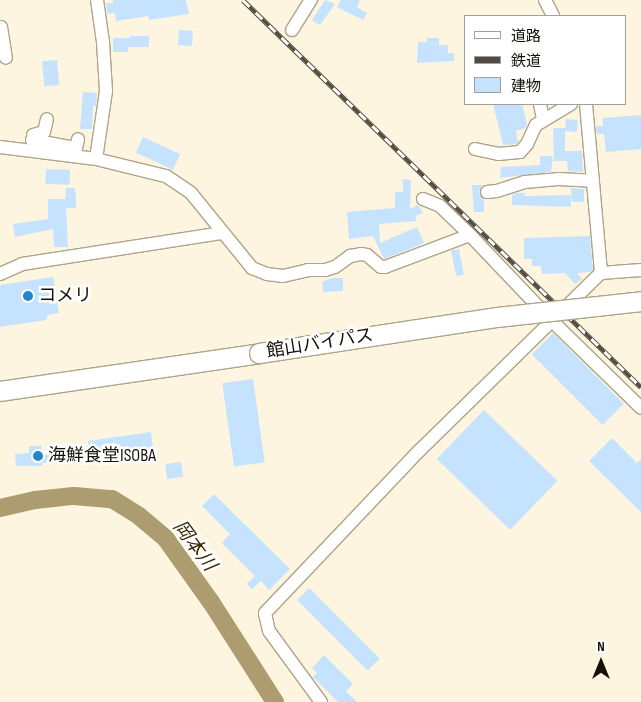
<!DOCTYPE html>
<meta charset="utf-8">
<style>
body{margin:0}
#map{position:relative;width:641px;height:702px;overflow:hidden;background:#fdf5df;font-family:"Sofia Sans Condensed","Noto Sans JP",sans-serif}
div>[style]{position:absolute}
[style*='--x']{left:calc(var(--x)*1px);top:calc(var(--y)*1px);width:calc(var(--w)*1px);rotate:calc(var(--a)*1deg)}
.river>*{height:18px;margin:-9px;padding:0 9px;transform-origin:9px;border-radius:9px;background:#ad9c70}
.building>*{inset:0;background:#c5e2ff;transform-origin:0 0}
.roads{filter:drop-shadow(1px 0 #aea48a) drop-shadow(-1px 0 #aea48a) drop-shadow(0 1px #aea48a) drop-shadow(0 -1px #aea48a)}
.minor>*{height:12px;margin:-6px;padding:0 6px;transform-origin:6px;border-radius:6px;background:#fff}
.highway>*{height:19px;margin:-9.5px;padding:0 9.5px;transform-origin:9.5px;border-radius:9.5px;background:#fff}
.rail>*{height:5px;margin-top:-2.5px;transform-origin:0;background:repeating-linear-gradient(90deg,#fff 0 9px,#504b3e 0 18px);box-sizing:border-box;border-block:1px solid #504b3e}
.bridges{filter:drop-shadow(1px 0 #aea48a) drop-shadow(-1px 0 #aea48a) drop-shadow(0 1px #aea48a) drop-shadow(0 -1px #aea48a)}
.highway-bridge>*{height:19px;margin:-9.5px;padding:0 9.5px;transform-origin:9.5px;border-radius:9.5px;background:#fff}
.dots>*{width:14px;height:14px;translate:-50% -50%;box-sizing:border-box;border:2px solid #fff;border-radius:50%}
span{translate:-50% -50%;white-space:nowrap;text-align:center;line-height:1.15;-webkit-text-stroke:5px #fff;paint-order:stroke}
.poi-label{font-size:18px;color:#151108}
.left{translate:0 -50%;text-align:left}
.street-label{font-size:18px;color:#151108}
.water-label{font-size:19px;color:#382b05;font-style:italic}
.legend{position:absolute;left:464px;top:15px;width:162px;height:90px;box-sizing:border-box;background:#fff;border:1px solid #a1a09c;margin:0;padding:6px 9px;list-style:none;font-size:15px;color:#151108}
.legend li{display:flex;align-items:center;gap:10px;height:25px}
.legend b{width:25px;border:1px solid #a1a09c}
.north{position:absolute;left:576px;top:637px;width:50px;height:50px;-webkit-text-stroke:4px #fff;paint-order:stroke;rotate:0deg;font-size:14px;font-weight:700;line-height:20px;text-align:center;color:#151108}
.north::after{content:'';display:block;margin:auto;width:18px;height:22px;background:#151108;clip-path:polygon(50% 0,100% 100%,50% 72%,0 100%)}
</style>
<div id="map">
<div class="river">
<i style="--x:0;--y:508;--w:36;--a:-13"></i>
<i style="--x:35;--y:500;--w:39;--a:-6"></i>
<i style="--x:74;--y:496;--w:38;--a:5"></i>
<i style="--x:112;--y:499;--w:32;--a:32"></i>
<i style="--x:139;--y:516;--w:35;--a:40"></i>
<i style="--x:166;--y:539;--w:77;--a:54.5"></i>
<i style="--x:211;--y:602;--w:119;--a:57.4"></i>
</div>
<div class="building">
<i style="clip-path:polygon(113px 0,186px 0,189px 14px,149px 20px,148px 16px,116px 21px,115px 13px,107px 14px,106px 3px,113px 3px)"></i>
<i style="clip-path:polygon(325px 0,335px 4px,320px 25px,312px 20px)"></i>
<i style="clip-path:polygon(341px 0,360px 0,357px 7px,367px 13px,363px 20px,337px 7px)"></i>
<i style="left:179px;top:30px;width:14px;height:15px;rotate:4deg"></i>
<i style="clip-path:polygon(130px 36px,149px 36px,149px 47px,128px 47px,128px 52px,113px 52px,113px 38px,130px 38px)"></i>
<i style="clip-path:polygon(427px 38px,439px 38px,439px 45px,448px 45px,448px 53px,454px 53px,454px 61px,417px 63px,418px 42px,427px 42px)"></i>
<i style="left:57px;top:60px;width:25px;height:15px;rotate:85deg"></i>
<i style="clip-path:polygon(83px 92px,97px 93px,96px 106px,93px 106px,92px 129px,80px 129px)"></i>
<i style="clip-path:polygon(493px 104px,522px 104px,527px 124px,525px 128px,516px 131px,518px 142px,516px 144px,503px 145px)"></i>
<i style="clip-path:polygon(641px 115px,641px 149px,606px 152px,604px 134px,597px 134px,596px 126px,603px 126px,603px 118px)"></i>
<i style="left:566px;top:119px;width:12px;height:12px;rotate:5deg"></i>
<i style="clip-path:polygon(553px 128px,565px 128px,565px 151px,582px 151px,583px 172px,568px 171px,567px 161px,554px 161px)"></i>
<i style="left:143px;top:137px;width:41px;height:17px;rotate:25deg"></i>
<i style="clip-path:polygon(540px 156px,553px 156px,551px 172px,500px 178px,501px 167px,540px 165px)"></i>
<i style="left:46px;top:169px;width:24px;height:15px;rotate:2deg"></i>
<i style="clip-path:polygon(403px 179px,411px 180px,410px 209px,418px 205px,423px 213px,415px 216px,417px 221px,379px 224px,380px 243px,417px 227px,424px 243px,384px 259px,373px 236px,349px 239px,347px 212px,395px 208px,395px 192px,403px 192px)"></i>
<i style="clip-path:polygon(472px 185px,482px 185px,479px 192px,484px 200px,484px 212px,474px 212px)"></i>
<i style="clip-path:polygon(66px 188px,75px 188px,76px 197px,76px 208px,66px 208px,68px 247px,54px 247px,53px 229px,15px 237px,13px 224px,48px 219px,48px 199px,65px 199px)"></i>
<i style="clip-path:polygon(571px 188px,584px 189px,584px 202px,572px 202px)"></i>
<i style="clip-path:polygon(516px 193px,525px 193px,525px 196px,571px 195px,571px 207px,512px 205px,512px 195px)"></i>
<i style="clip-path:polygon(590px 236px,593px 270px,590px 272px,577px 273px,582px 279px,575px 284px,565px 273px,542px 274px,541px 266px,532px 266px,532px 259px,524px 259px,524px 238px)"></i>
<i style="left:459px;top:249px;width:26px;height:8px;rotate:79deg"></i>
<i style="clip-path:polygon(53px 277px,59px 313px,48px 315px,46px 320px,0 327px,0 285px)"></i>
<i style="clip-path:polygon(332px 278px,343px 278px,343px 291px,323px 292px,322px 282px)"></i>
<i style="left:553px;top:333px;width:100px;height:30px;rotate:45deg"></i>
<i style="left:253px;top:379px;width:84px;height:31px;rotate:82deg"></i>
<i style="left:484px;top:410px;width:102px;height:68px;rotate:44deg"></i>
<i style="clip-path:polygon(151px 432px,154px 456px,139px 458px,139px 453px,90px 458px,88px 441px)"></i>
<i style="clip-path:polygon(612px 438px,637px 463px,641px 459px,641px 512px,589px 461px)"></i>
<i style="clip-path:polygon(29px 446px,41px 446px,42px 455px,50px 455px,50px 463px,42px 463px,42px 466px,16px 466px,15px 454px,29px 453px)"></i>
<i style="left:181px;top:462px;width:15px;height:16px;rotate:82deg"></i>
<i style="clip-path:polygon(214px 494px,290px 569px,269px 590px,261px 581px,252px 589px,247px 584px,255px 576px,222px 543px,230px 534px,202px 506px)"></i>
<i style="left:309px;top:588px;width:100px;height:17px;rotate:45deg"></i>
<i style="clip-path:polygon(324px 655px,353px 684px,346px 691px,357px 702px,338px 702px,313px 677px,317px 673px,312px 668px)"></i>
</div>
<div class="roads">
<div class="minor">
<i style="--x:545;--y:0;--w:18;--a:63"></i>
<i style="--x:1;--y:27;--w:31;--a:81"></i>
<i style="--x:292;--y:30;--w:36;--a:-58"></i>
<i style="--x:540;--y:104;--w:15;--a:79"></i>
<i style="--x:586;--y:104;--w:170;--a:84.9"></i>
<i style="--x:33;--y:135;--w:11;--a:-15"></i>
<i style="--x:44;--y:132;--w:13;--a:-77"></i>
<i style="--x:32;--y:140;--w:45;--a:10.3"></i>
<i style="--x:76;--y:148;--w:9;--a:-77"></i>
<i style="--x:0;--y:147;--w:97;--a:7.1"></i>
<i style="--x:96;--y:159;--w:72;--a:13.7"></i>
<i style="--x:166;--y:176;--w:30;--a:34"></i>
<i style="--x:191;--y:193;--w:97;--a:50.9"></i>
<i style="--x:252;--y:268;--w:16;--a:22"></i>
<i style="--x:267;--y:274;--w:16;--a:7"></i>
<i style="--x:283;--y:276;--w:26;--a:-13"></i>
<i style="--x:308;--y:270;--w:17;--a:0"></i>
<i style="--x:325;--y:270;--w:10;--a:-17"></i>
<i style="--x:335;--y:267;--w:19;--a:-36"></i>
<i style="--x:350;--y:256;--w:11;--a:-10"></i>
<i style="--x:361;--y:254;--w:6;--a:9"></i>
<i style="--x:367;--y:255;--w:18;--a:41"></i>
<i style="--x:381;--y:267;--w:4;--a:0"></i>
<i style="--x:385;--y:267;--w:91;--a:-20.6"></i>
<i style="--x:475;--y:149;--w:24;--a:12"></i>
<i style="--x:498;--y:154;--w:22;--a:-5"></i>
<i style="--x:520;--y:152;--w:11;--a:-49"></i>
<i style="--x:527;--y:144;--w:21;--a:-65"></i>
<i style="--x:536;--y:125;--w:41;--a:-31"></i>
<i style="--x:96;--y:159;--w:69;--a:-81.6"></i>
<i style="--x:106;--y:91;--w:49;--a:-93.5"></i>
<i style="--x:103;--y:42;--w:42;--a:-98.1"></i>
<i style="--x:487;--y:192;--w:10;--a:-6"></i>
<i style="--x:497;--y:191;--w:29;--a:-18"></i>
<i style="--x:525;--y:182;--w:33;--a:-5"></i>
<i style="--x:558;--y:179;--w:35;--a:3"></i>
<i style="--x:423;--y:199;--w:18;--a:22"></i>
<i style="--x:440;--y:206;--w:42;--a:44"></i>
<i style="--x:470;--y:235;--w:119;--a:46.4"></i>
<i style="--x:552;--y:321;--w:124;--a:44.3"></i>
<i style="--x:0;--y:274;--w:24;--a:-24"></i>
<i style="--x:22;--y:264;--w:203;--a:-8.8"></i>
<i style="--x:321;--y:702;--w:88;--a:-126.2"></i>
<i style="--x:269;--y:631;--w:18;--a:-103"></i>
<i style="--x:265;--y:613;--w:224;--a:-46.5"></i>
<i style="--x:419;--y:451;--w:255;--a:-44.4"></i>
<i style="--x:601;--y:273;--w:40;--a:-4.3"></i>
</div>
<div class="highway">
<i style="--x:0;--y:391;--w:262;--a:-8.3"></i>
</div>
</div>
<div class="rail">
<i style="--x:243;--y:0;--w:555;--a:44.2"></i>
</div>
<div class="bridges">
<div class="highway-bridge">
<i style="--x:259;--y:353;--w:241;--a:-8.6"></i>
<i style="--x:497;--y:317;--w:145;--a:-6.3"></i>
</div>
</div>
<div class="dots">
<i style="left:28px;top:296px;background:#2384d0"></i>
<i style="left:38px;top:456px;background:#2384d0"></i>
</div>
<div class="poi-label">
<span class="left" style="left:38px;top:296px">コメリ</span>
<span class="left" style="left:48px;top:456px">海鮮食堂ISOBA</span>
</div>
<div class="street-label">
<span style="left:320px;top:344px;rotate:-9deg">館山バイパス</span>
</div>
<div class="water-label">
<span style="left:194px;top:546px;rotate:53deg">岡本川</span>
</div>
<ul class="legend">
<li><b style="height:6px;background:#fff"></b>道路</li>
<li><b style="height:6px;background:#504b3e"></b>鉄道</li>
<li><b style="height:14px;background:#c5e2ff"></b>建物</li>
</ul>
<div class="north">N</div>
</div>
